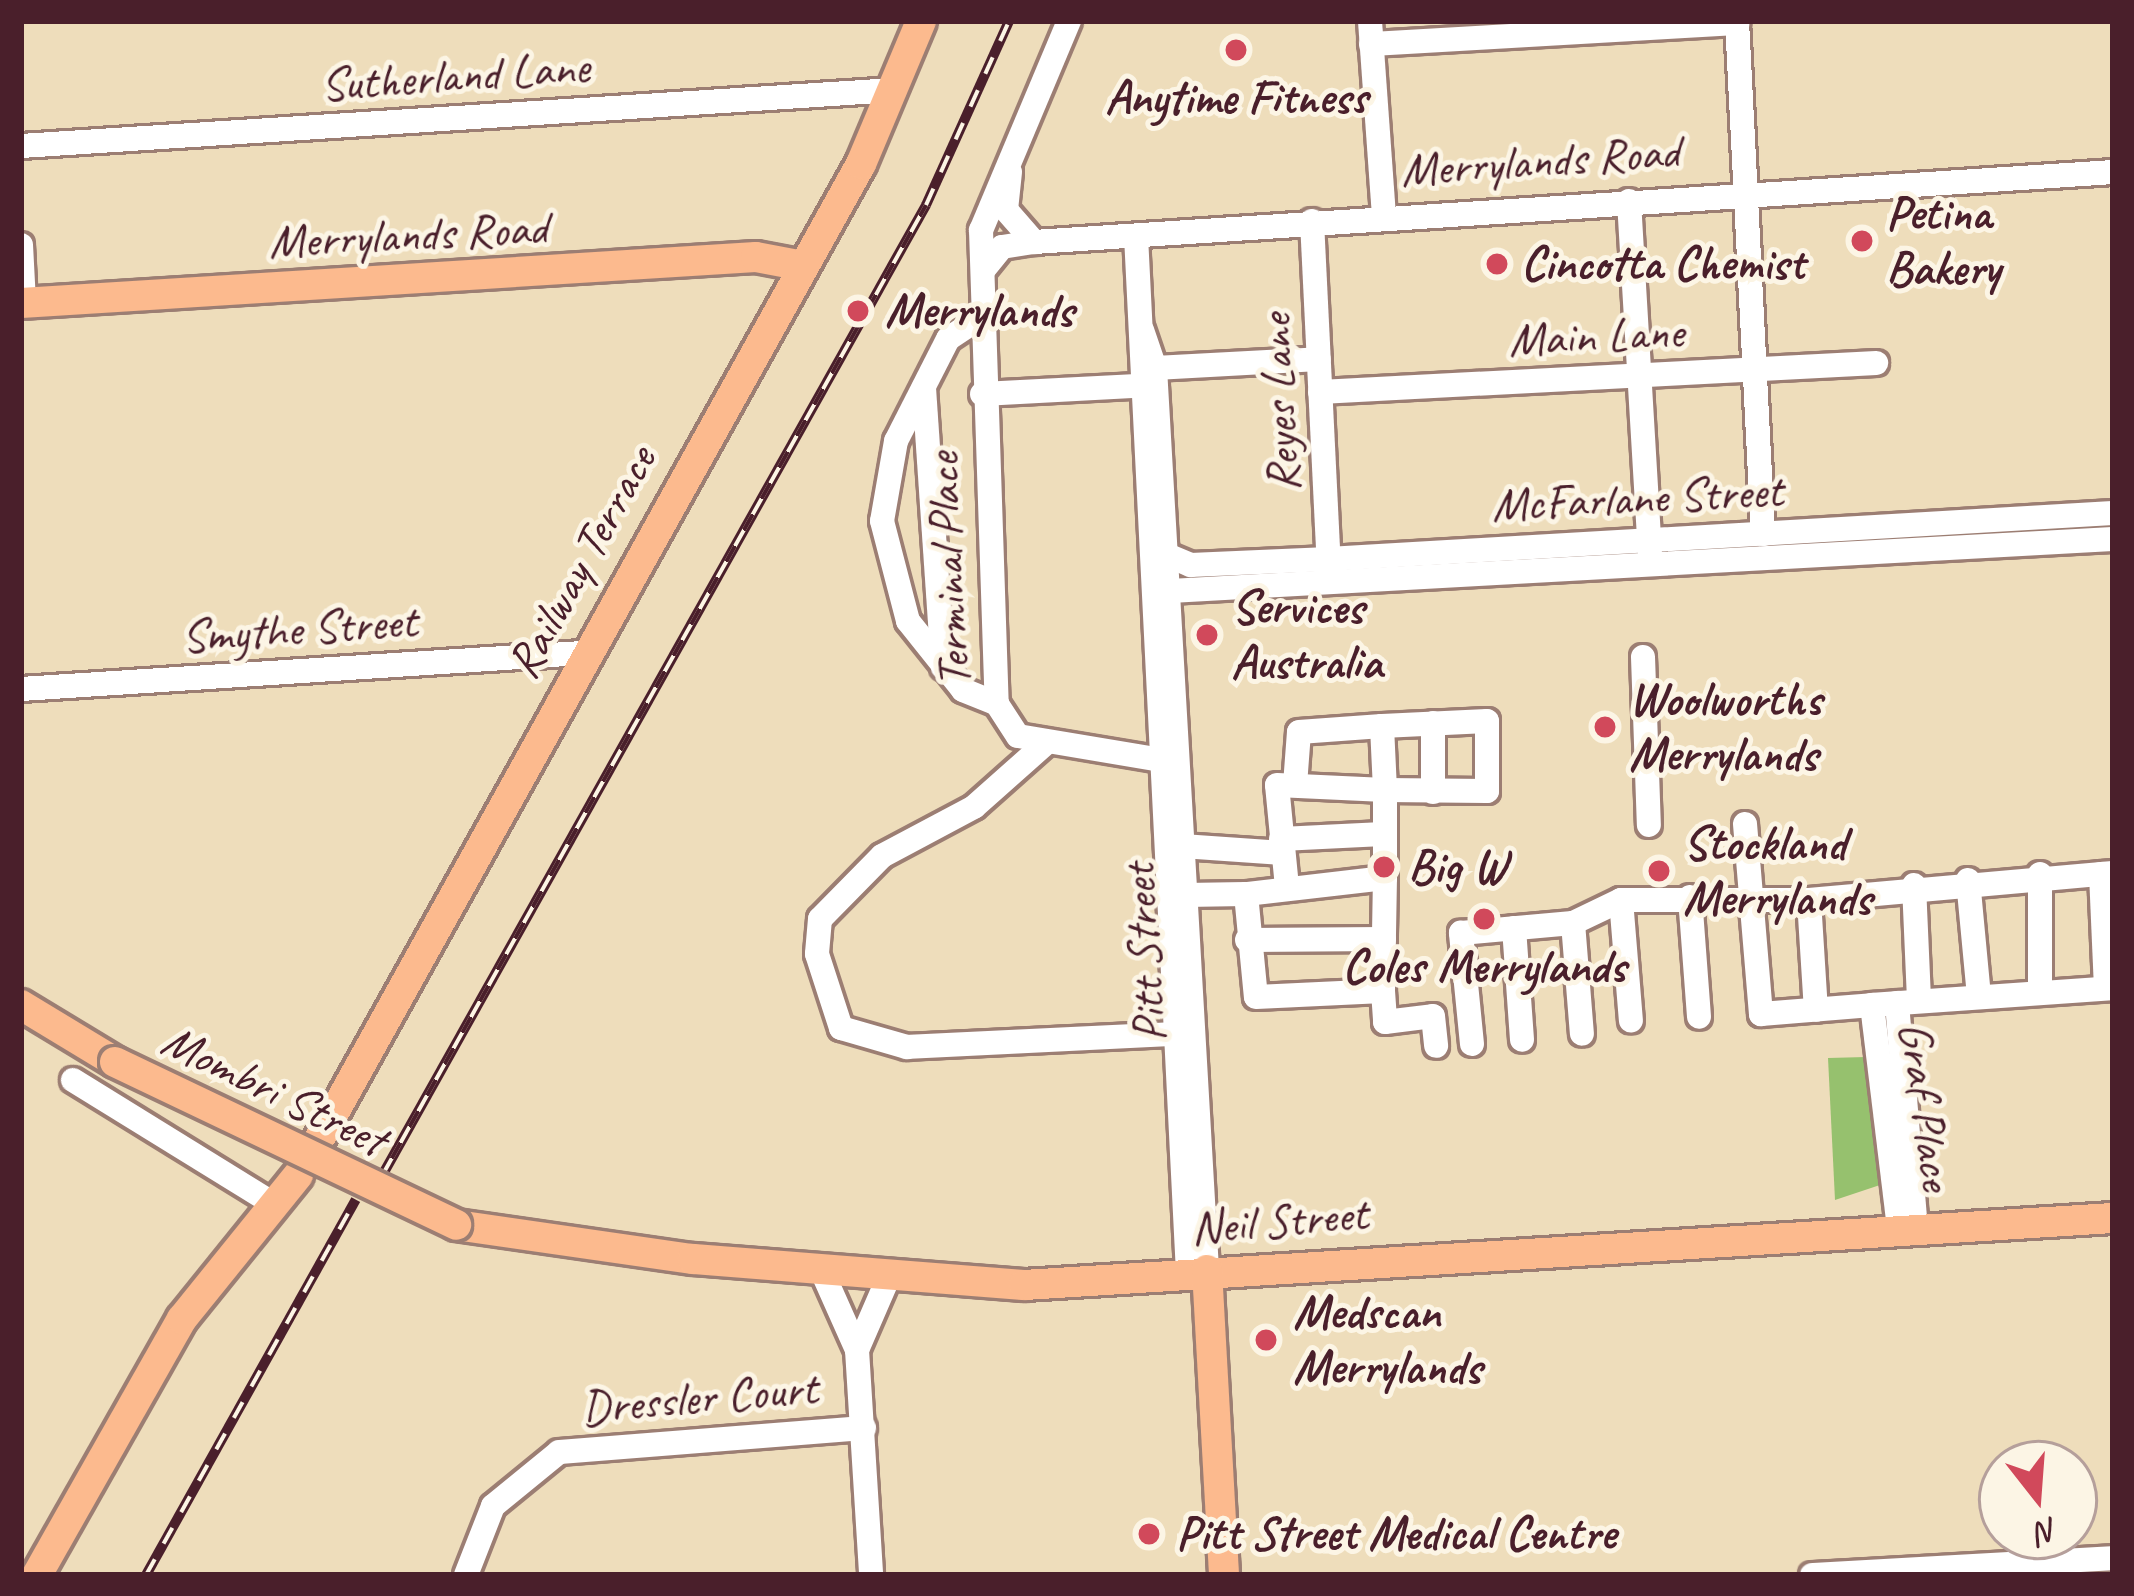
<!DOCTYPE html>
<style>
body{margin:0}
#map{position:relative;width:2134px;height:1596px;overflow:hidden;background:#edb;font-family:Caveat,sans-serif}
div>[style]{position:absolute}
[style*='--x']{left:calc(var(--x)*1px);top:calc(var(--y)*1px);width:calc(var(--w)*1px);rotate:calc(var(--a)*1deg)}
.green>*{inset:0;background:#96c16e}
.roads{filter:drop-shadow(3px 0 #9c7e73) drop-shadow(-3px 0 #9c7e73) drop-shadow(0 3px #9c7e73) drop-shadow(0 -3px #9c7e73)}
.minor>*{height:24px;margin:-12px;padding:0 12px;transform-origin:12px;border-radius:12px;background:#fff}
.major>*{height:30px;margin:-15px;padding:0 15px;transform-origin:15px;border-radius:15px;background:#fcba8e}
.rail>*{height:10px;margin-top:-5px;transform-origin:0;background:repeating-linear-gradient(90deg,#fcf5e5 0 18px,#4a1f2b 0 36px);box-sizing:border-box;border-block:3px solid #4a1f2b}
.bridges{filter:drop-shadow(3px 0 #9c7e73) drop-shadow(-3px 0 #9c7e73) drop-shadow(0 3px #9c7e73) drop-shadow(0 -3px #9c7e73)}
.major-bridge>*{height:30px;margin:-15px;padding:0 15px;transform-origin:15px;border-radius:15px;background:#fcba8e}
.dots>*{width:33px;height:33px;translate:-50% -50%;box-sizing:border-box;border:6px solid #fcf5e5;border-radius:50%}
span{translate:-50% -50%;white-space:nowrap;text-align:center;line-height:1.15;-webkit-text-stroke:10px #fcf5e5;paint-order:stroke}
.street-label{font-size:48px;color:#4a1f2b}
.poi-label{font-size:48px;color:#4a1f2b;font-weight:700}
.left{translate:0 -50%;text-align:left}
.frame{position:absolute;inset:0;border:24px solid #4a1f2b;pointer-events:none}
.north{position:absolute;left:1978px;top:1440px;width:120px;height:120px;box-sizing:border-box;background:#fcf5e5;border:3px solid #b59f9b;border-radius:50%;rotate:163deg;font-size:33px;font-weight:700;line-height:48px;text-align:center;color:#4a1f2b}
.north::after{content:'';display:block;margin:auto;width:42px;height:54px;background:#d1495b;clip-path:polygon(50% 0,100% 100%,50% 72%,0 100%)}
</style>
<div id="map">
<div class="green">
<i style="clip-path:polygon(1866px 1057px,1880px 1185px,1835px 1200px,1828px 1058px)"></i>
</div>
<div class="roads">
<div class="minor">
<i style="--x:1069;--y:21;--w:227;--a:112.8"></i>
<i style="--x:981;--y:230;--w:474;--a:88.1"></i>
<i style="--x:997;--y:704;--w:38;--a:57"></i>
<i style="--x:1018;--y:736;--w:158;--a:9.5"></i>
<i style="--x:1370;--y:21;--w:196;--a:85.9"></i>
<i style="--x:1737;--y:21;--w:514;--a:87.1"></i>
<i style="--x:1371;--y:44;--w:367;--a:-3.3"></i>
<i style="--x:21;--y:146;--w:875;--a:-3.67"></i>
<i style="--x:1010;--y:172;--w:38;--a:96"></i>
<i style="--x:1006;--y:210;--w:43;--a:48.8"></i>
<i style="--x:1629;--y:201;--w:352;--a:86.6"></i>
<i style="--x:1312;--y:221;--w:351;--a:87.2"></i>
<i style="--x:1136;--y:236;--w:1038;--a:87.13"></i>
<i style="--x:21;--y:245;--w:58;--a:87"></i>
<i style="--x:985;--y:268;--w:27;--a:-51"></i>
<i style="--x:1002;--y:247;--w:32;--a:-9"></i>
<i style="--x:1034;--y:242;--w:1081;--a:-3.71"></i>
<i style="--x:984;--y:315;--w:43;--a:146.3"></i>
<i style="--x:948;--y:339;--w:114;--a:117"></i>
<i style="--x:896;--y:441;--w:81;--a:99.9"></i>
<i style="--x:882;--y:521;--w:103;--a:75.4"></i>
<i style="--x:908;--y:621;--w:88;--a:51.4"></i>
<i style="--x:963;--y:690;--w:37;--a:22"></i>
<i style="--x:1142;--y:330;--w:40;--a:71.1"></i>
<i style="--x:1155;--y:368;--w:903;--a:86.7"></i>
<i style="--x:1155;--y:368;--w:164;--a:-3.1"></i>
<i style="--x:924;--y:388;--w:280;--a:86.1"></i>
<i style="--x:1320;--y:392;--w:557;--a:-2.99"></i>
<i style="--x:982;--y:394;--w:155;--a:-3"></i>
<i style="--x:1167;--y:555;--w:26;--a:23"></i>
<i style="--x:1191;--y:565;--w:137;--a:-2.5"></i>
<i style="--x:1328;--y:559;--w:786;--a:-3.35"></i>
<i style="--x:1170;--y:591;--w:944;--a:-3.16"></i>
<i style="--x:1643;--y:657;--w:168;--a:88"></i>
<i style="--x:21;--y:689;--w:562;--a:-3.67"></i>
<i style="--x:1487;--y:721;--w:70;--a:90"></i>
<i style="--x:1487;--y:791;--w:102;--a:-179.4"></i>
<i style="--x:1385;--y:790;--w:64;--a:-92.7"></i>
<i style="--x:1382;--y:726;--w:105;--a:-2.7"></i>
<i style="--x:1433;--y:723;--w:69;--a:90"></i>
<i style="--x:1046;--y:743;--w:96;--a:138.4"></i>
<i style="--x:974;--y:807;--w:104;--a:152"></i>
<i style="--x:882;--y:856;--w:88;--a:134.5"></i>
<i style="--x:820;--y:919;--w:35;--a:95"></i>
<i style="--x:817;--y:954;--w:78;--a:72"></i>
<i style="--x:841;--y:1028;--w:69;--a:16.1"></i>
<i style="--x:907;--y:1047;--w:267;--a:-2.8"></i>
<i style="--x:1295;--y:785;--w:53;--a:-85.7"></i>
<i style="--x:1299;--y:732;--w:83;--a:-4.1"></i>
<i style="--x:1745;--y:824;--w:191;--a:85.2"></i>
<i style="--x:1761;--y:1014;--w:111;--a:-4.6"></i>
<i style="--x:1872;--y:1005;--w:226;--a:83.1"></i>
<i style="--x:1281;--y:839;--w:102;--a:-2.8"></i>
<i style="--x:1182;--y:846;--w:101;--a:4"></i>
<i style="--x:2101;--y:874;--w:114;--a:87.5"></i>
<i style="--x:1968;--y:880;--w:117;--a:84.6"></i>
<i style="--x:1914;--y:885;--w:115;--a:87.5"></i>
<i style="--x:1287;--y:887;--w:102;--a:-95.6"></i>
<i style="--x:1277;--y:785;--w:108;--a:2.7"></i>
<i style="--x:1385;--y:790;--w:88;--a:90"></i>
<i style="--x:1385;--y:878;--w:140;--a:173.4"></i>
<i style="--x:1246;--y:894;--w:103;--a:84.5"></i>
<i style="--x:1256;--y:997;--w:127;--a:-2.7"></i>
<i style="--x:1383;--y:991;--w:31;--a:86"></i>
<i style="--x:1385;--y:1022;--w:48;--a:-7.1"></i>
<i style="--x:1433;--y:1016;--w:30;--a:84"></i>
<i style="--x:1185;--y:895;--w:61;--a:-0.9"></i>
<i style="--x:1690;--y:897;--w:120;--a:85.7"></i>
<i style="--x:1621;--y:900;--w:121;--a:85.3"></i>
<i style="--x:1809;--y:900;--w:110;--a:86.4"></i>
<i style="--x:1573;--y:923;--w:111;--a:85.4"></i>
<i style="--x:1514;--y:928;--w:112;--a:85.9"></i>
<i style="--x:1247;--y:940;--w:137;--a:-0.4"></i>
<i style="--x:1383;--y:991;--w:113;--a:-89"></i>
<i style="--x:2040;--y:992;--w:118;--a:-90"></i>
<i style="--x:1897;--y:1003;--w:226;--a:85.2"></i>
<i style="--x:1872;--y:1005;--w:242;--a:-4"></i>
<i style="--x:1472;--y:1044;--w:112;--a:-95.7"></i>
<i style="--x:1461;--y:933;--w:112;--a:-5.1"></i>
<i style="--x:1573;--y:923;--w:53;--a:-25.6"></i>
<i style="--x:1621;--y:900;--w:188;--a:0"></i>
<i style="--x:1809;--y:900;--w:305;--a:-5.1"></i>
<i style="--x:73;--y:1080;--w:238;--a:31.7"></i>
<i style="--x:821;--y:1269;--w:89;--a:66"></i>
<i style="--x:857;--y:1350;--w:225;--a:86.4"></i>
<i style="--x:857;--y:1350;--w:81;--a:-66.6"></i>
<i style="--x:466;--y:1575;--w:74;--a:-68.6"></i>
<i style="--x:493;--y:1506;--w:85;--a:-39.3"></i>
<i style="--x:559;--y:1452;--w:306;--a:-4.5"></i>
<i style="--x:1812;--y:1575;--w:301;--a:-3.2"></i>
</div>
<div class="major">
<i style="--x:21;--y:303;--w:736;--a:-3.58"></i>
<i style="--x:756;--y:257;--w:43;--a:10.8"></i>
<i style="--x:21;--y:1005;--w:110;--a:31.2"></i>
<i style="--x:316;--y:1145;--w:1122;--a:-60.95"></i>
<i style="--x:861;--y:164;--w:155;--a:-67.2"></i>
<i style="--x:456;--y:1225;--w:239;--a:8.2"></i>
<i style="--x:693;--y:1259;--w:332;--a:4.5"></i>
<i style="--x:1024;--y:1285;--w:1091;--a:-3.52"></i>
<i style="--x:1207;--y:1270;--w:305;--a:86.8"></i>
<i style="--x:37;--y:1575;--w:294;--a:-60.5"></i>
<i style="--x:182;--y:1319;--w:185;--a:-51.1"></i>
</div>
</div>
<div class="rail">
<i style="--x:383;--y:1174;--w:1111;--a:-60.73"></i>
<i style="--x:926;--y:205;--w:202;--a:-65.7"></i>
<i style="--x:146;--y:1575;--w:430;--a:-60.8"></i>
</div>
<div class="bridges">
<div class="major-bridge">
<i style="--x:115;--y:1062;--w:378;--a:25.5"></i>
</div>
</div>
<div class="dots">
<i style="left:1236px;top:50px;background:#d1495b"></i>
<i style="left:1862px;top:241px;background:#d1495b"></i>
<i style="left:1497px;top:264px;background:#d1495b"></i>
<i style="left:858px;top:311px;background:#d1495b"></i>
<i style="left:1207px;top:635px;background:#d1495b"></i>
<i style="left:1605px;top:727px;background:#d1495b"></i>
<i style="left:1384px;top:867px;background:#d1495b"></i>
<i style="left:1659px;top:871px;background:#d1495b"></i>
<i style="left:1484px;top:919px;background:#d1495b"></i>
<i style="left:1266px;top:1340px;background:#d1495b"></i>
<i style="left:1149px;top:1534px;background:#d1495b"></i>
</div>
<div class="street-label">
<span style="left:455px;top:76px;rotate:-4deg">Sutherland Lane</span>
<span style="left:1540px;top:161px;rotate:-4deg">Merrylands Road</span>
<span style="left:408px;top:235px;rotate:-3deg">Merrylands Road</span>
<span style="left:1596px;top:336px;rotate:-3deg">Main Lane</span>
<span style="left:1279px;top:403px;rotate:-93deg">Reyes Lane</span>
<span style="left:1637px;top:498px;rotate:-3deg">McFarlane Street</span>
<span style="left:581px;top:562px;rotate:-61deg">Railway Terrace</span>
<span style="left:948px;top:570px;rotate:-93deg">Terminal Place</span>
<span style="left:299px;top:629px;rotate:-4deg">Smythe Street</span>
<span style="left:1144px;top:953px;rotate:-94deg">Pitt Street</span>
<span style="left:274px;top:1090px;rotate:26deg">Mombri Street</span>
<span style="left:1926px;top:1106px;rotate:82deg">Graf Place</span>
<span style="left:1279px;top:1221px;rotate:-5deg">Neil Street</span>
<span style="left:699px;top:1398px;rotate:-5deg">Dressler Court</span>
</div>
<div class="poi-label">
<span style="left:1236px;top:98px">Anytime Fitness</span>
<span class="left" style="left:1886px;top:241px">Petina<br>Bakery</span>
<span class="left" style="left:1521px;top:264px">Cincotta Chemist</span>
<span class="left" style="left:885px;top:311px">Merrylands</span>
<span class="left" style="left:1231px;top:635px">Services<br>Australia</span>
<span class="left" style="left:1629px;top:727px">Woolworths<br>Merrylands</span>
<span class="left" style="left:1683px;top:871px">Stockland<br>Merrylands</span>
<span class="left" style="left:1408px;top:867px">Big W</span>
<span style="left:1484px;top:967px">Coles Merrylands</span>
<span class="left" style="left:1293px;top:1340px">Medscan<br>Merrylands</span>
<span class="left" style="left:1176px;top:1534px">Pitt Street Medical Centre</span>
</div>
<div class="frame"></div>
<div class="north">N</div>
</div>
